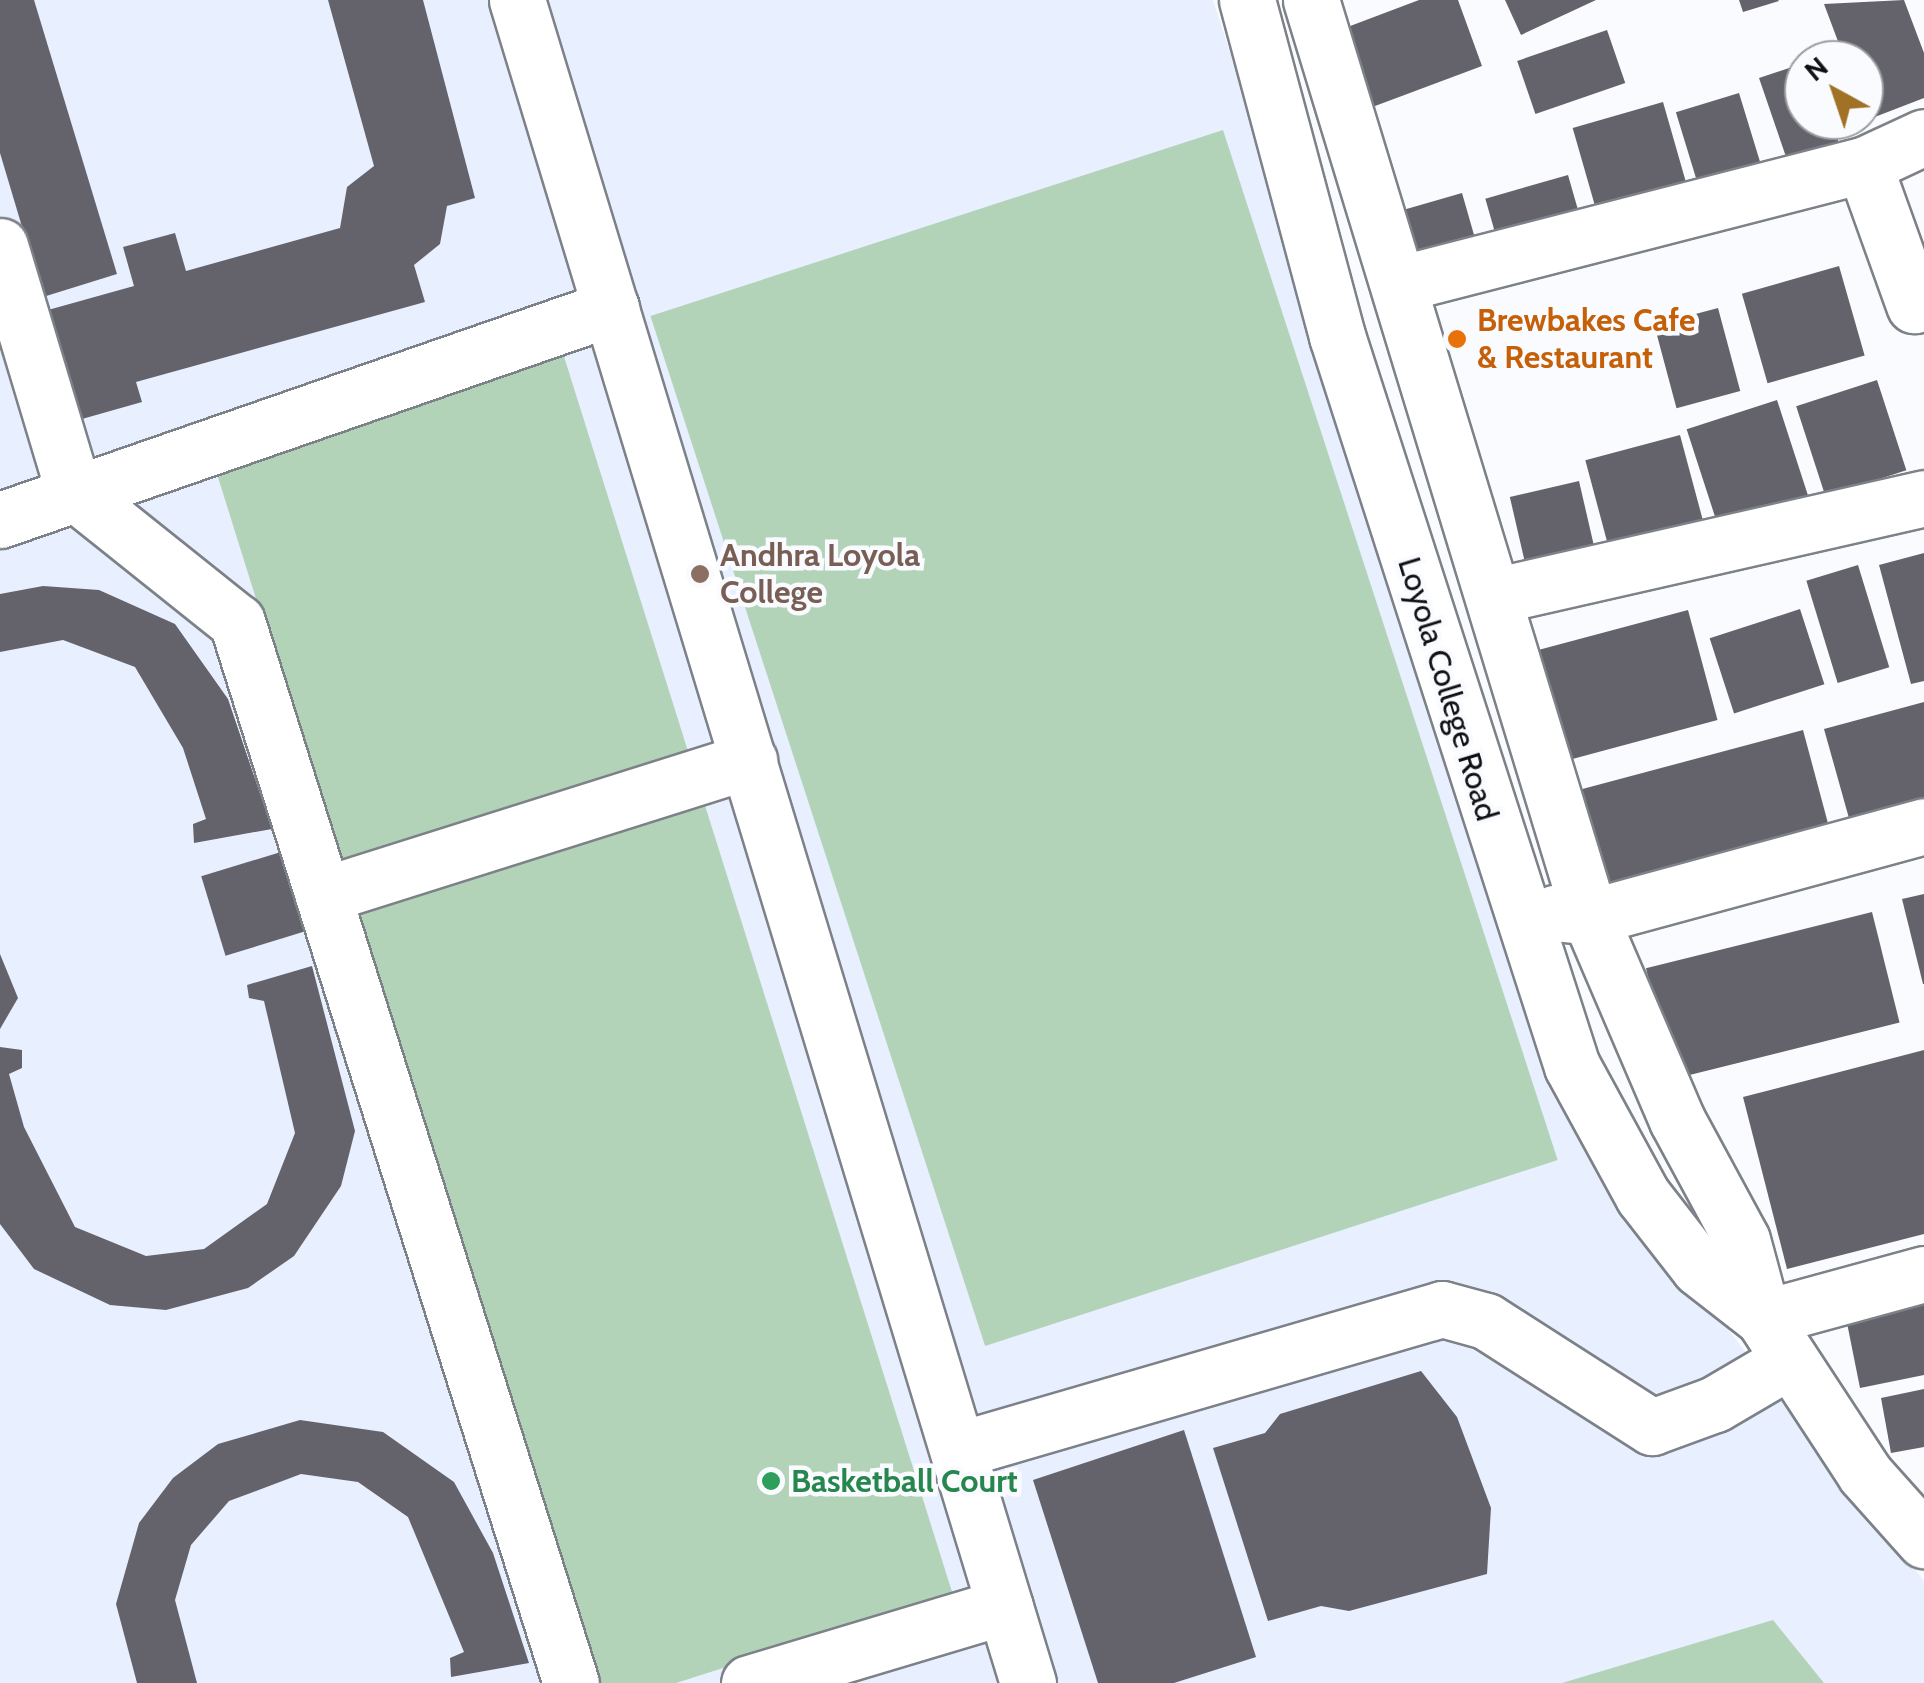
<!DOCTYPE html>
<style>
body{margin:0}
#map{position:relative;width:1924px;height:1683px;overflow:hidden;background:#fafbff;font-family:Cabin,sans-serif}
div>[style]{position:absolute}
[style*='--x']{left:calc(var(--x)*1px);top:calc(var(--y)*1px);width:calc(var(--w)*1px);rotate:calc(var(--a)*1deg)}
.built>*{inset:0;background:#e8efff}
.green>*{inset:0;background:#b2d3b8;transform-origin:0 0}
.building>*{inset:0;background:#64636b;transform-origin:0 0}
.roads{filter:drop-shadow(2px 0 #7d8188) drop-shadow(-2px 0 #7d8188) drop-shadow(0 2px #7d8188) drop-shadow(0 -2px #7d8188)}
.minor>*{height:55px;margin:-27.5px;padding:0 27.5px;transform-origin:27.5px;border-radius:27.5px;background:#fff}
.dots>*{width:28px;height:28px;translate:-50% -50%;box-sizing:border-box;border:5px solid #fafbff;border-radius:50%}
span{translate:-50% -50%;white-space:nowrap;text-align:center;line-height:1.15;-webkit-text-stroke:9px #fafbff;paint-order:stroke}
.food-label{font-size:32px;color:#c56008;font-weight:700}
.left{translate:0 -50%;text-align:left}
.education-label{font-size:32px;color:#785e54;font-weight:700}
.street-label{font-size:32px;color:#0e1012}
.leisure-label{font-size:32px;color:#27864d;font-weight:700}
.north{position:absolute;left:1784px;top:40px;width:100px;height:100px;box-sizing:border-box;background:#fafbff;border:2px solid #9c9da0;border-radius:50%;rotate:320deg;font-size:28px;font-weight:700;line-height:40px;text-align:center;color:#0e1012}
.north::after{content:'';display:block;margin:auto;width:35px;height:45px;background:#a17125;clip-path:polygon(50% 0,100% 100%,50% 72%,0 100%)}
</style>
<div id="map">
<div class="built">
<i style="clip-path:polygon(0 0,1213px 0,1586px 1147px,1924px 1581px,1924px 1683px,0 1683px)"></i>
</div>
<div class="green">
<i style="left:1223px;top:130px;width:1083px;height:602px;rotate:72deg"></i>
<i style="clip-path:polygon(561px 347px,953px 1595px,676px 1683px,595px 1683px,212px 458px)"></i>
<i style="clip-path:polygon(1773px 1620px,1824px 1683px,1562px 1683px)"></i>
</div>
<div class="building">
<i style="clip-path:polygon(0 0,34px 0,117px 274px,43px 297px,0 153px)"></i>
<i style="clip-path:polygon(328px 0,423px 0,475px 198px,447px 206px,440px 244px,414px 265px,425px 302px,136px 382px,142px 402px,82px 419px,48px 310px,134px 286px,123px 247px,175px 233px,186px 271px,340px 228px,347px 187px,374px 166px)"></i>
<i style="clip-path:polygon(1419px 0,1458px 0,1482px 66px,1359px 112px,1329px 34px)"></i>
<i style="clip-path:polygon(1505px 0,1596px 0,1521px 35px)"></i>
<i style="clip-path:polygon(1739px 0,1778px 0,1779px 1px,1743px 12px)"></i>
<i style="clip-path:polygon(1904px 0,1924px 53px,1924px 98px,1867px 120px,1864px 60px,1845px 60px,1824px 4px)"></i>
<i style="left:1607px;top:30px;width:56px;height:95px;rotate:71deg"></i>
<i style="clip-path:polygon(1804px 63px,1804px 120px,1831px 120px,1847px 166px,1795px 183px,1759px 78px)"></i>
<i style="left:1739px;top:93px;width:86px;height:66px;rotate:73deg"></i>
<i style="left:1663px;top:102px;width:106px;height:94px;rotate:74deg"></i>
<i style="left:1568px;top:175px;width:71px;height:86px;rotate:74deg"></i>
<i style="left:1462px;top:193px;width:90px;height:83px;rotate:74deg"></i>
<i style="left:1839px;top:266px;width:93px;height:101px;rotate:74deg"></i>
<i style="left:1718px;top:308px;width:86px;height:66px;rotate:75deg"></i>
<i style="left:1877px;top:380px;width:95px;height:85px;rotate:72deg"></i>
<i style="left:1777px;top:400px;width:104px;height:95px;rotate:72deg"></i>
<i style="left:1680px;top:435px;width:94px;height:98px;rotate:75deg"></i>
<i style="left:1579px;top:481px;width:79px;height:71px;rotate:77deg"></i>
<i style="clip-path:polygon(1924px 553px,1924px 681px,1911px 684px,1879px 565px)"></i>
<i style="left:1858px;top:565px;width:107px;height:54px;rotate:73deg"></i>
<i style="clip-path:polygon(43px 586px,99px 590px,175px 624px,228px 699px,272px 829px,194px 843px,193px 824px,206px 819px,183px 748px,135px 667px,63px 640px,0 652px,0 594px)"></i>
<i style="left:1800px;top:609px;width:79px;height:95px;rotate:72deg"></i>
<i style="left:1688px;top:610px;width:114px;height:154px;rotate:75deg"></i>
<i style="clip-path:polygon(1924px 702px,1924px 809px,1852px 829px,1824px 729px)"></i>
<i style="left:1803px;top:730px;width:110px;height:240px;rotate:75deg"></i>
<i style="left:294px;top:848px;width:83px;height:97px;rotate:73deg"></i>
<i style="clip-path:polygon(1924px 894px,1924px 984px,1923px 984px,1902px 899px)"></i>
<i style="left:1872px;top:912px;width:114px;height:233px;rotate:76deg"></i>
<i style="clip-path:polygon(0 954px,18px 998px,0 1029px)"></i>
<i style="clip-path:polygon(312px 966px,355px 1131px,341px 1186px,294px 1256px,248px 1288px,166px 1310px,110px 1305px,34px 1269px,0 1224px,0 1047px,22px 1050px,22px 1068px,9px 1074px,24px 1127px,75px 1227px,146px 1256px,204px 1249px,267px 1204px,295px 1133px,264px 1001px,249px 998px,247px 985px)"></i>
<i style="clip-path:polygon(1924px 1050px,1924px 1234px,1787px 1269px,1743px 1097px)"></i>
<i style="clip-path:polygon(1924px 1296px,1924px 1375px,1860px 1388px,1845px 1313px)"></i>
<i style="clip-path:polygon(1421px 1371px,1457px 1417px,1491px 1508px,1487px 1574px,1349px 1611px,1321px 1606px,1268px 1621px,1213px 1448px,1265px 1433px,1280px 1414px)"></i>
<i style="clip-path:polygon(1924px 1389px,1924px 1447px,1891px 1453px,1881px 1398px)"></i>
<i style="clip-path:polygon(300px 1420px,383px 1432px,454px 1482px,493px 1553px,529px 1663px,451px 1677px,450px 1658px,464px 1652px,408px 1517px,358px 1482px,301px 1474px,229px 1501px,191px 1545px,175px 1600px,197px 1683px,137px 1683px,116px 1604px,139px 1523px,173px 1478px,218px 1444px)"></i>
<i style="clip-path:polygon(1184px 1430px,1256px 1657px,1174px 1683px,1098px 1683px,1033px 1480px)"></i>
</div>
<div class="roads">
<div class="minor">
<i style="--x:517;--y:0;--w:1759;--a:73.11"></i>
<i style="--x:1247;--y:0;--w:348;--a:75"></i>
<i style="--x:1337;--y:336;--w:767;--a:72.16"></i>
<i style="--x:1572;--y:1066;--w:148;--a:61.4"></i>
<i style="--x:1643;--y:1196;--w:91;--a:52.1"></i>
<i style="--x:1699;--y:1268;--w:81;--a:38"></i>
<i style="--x:1311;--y:0;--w:959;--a:73.08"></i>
<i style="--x:1590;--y:917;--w:221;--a:66.8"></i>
<i style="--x:1677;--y:1120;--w:136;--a:61.6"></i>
<i style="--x:1742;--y:1240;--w:81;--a:74.9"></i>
<i style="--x:1763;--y:1318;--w:186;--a:56.8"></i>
<i style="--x:1865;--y:1474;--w:89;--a:48.2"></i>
<i style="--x:1864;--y:165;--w:149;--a:70.3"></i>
<i style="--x:0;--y:246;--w:257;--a:73.3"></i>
<i style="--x:74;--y:492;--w:208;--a:38.6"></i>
<i style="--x:237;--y:622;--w:1112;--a:72.53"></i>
<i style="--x:1399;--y:284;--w:480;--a:-14.4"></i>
<i style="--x:1864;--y:165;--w:66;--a:-25"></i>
<i style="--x:0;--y:520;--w:647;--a:-19.14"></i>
<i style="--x:1498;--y:595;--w:437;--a:-12.8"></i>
<i style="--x:323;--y:895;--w:447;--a:-17.5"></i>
<i style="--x:1554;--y:913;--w:36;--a:6"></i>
<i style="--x:1590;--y:917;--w:346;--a:-15.2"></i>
<i style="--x:1763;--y:1318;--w:167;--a:-15.3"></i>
<i style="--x:958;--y:1450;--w:504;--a:-16.24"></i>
<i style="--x:1442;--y:1309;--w:46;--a:15.3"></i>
<i style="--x:1486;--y:1321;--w:197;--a:32.6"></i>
<i style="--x:1652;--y:1427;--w:67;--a:-20.1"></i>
<i style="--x:1715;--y:1404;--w:87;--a:-30.4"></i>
<i style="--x:749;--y:1683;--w:267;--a:-16.7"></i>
</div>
</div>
<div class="dots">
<i style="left:1457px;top:339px;background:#e8710a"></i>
<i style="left:700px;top:574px;background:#8d6e63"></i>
<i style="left:771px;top:1481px;background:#2e9e5b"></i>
</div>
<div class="food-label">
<span class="left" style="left:1477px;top:339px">Brewbakes Cafe<br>&amp; Restaurant</span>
</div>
<div class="education-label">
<span class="left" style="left:720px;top:574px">Andhra Loyola<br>College</span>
</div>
<div class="street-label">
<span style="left:1448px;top:689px;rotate:73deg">Loyola College Road</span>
</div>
<div class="leisure-label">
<span class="left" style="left:791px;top:1481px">Basketball Court</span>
</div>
<div class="north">N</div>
</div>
